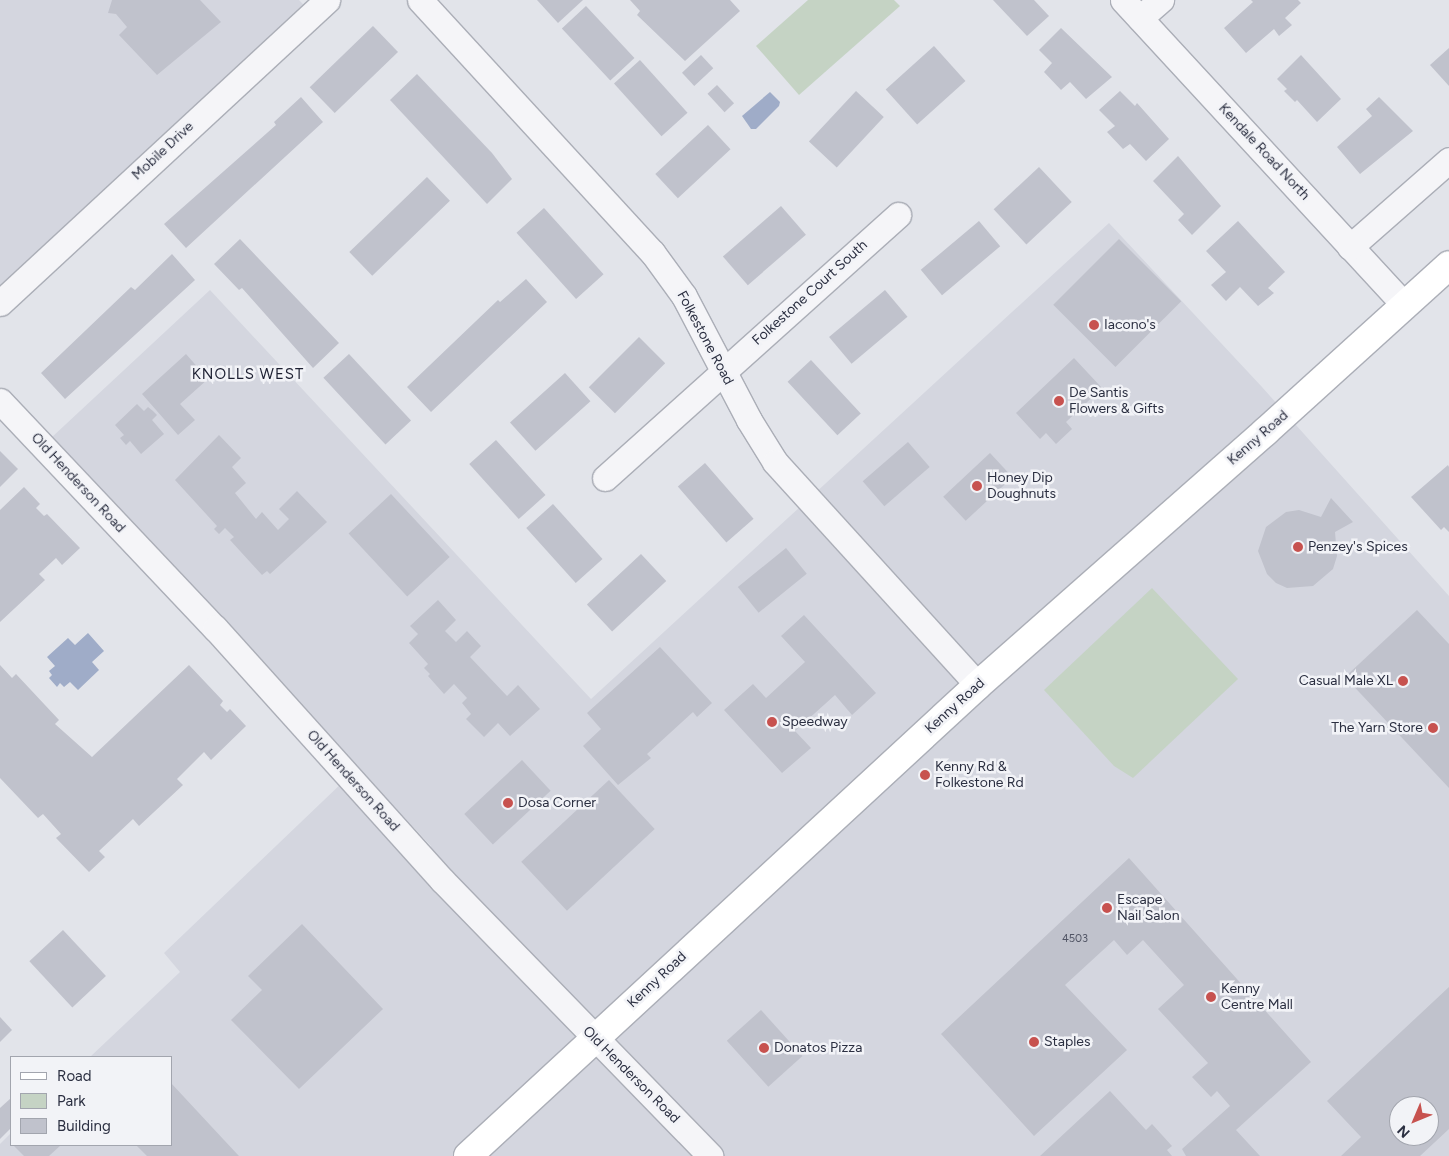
<!DOCTYPE html>
<style>
body{margin:0}
#map{position:relative;width:1449px;height:1156px;overflow:hidden;background:#e2e4ea;font-family:Figtree,sans-serif}
div>[style]{position:absolute}
[style*='--x']{left:calc(var(--x)*1px);top:calc(var(--y)*1px);width:calc(var(--w)*1px);rotate:calc(var(--a)*1deg)}
.built>*{inset:0;background:#d4d6df}
.green>*{inset:0;background:#c5d3c4}
.water>*{inset:0;background:#9facc8}
.building>*{inset:0;background:#c0c2cc;transform-origin:0 0}
.roads{filter:drop-shadow(1px 0 #abaeb7) drop-shadow(-1px 0 #abaeb7) drop-shadow(0 1px #abaeb7) drop-shadow(0 -1px #abaeb7)}
.minor>*{height:25px;margin:-12.5px;padding:0 12.5px;transform-origin:12.5px;border-radius:12.5px;background:#f5f5f8}
.primary>*{height:28px;margin:-14px;padding:0 14px;transform-origin:14px;border-radius:14px;background:#fff}
.dots>*{width:14px;height:14px;translate:-50% -50%;box-sizing:border-box;border:2px solid #f2f3f7;border-radius:50%}
span{translate:-50% -50%;white-space:nowrap;text-align:center;line-height:1.15;-webkit-text-stroke:5px #f2f3f7;paint-order:stroke}
.number-label{font-size:11px;color:#505464}
.number-label span{-webkit-text-stroke-width:0}
.street-label{font-size:14px;color:#2b2f41}
.poi-label{font-size:14px;color:#2b2f41}
.left{translate:0 -50%;text-align:left}
.right{translate:-100% -50%;text-align:right}
.neighbourhood-label{font-size:15px;color:#1d2032;letter-spacing:1px}
.legend{position:absolute;left:10px;top:1056px;width:162px;height:90px;box-sizing:border-box;background:#f2f3f7;border:1px solid #a2a5ae;margin:0;padding:6px 9px;list-style:none;font-size:15px;color:#2b2f41}
.legend li{display:flex;align-items:center;gap:10px;height:25px}
.legend b{width:25px;border:1px solid #a2a5ae}
.north{position:absolute;left:1389px;top:1096px;width:50px;height:50px;box-sizing:border-box;background:#f2f3f7;border:1px solid #a2a5ae;border-radius:50%;rotate:225deg;font-size:14px;font-weight:700;line-height:20px;text-align:center;color:#2b2f41}
.north::after{content:'';display:block;margin:auto;width:18px;height:22px;background:#c7524f;clip-path:polygon(50% 0,100% 100%,50% 72%,0 100%)}
</style>
<div id="map">
<div class="built">
<i style="clip-path:polygon(0 0,299px 0,313px 15px,0 306px)"></i>
<i style="clip-path:polygon(evenodd,1109px 223px,1262px 387px,1449px 596px,1449px 1156px,0 1156px,0 1144px,11px 1133px,11px 1145px,171px 1145px,171px 1057px,90px 1057px,180px 972px,164px 953px,346px 779px,421px 855px,431px 846px,51px 438px,210px 290px,591px 699px,1109px 223px,1399px 1106px,1429px 1106px,1429px 1136px,1399px 1136px,1399px 1106px)"></i>
</div>
<div class="green">
<i style="clip-path:polygon(808px 0,894px 0,900px 6px,799px 95px,756px 46px)"></i>
<i style="clip-path:polygon(1152px 588px,1238px 679px,1133px 778px,1114px 766px,1044px 690px)"></i>
</div>
<div class="water">
<i style="clip-path:polygon(770px 92px,780px 102px,779px 106px,756px 129px,751px 129px,742px 116px)"></i>
<i style="clip-path:polygon(88px 633px,104px 651px,92px 662px,99px 670px,78px 690px,70px 682px,64px 687px,60px 683px,57px 687px,49px 678px,52px 675px,49px 671px,55px 666px,47px 657px,68px 638px,75px 645px)"></i>
</div>
<div class="building">
<i style="clip-path:polygon(112px 0,200px 0,221px 22px,157px 75px,119px 35px,127px 27px,116px 14px,108px 13px)"></i>
<i style="clip-path:polygon(537px 0,583px 0,558px 23px)"></i>
<i style="clip-path:polygon(630px 0,730px 0,740px 11px,685px 61px,637px 15px,640px 11px)"></i>
<i style="clip-path:polygon(993px 0,1034px 0,1049px 16px,1027px 36px)"></i>
<i style="clip-path:polygon(1251px 0,1298px 0,1301px 3px,1285px 18px,1292px 25px,1279px 36px,1274px 29px,1246px 53px,1224px 28px,1253px 2px)"></i>
<i style="left:586px;top:6px;width:71px;height:33px;rotate:47deg"></i>
<i style="left:373px;top:26px;width:36px;height:88px;rotate:46deg"></i>
<i style="clip-path:polygon(1061px 28px,1112px 77px,1086px 99px,1070px 82px,1061px 90px,1044px 72px,1052px 63px,1039px 50px)"></i>
<i style="left:934px;top:46px;width:47px;height:65px;rotate:48deg"></i>
<i style="clip-path:polygon(1449px 48px,1449px 86px,1430px 65px)"></i>
<i style="left:701px;top:55px;width:18px;height:26px;rotate:47deg"></i>
<i style="clip-path:polygon(1301px 55px,1341px 99px,1317px 122px,1297px 100px,1295px 102px,1284px 91px,1287px 89px,1277px 79px)"></i>
<i style="left:640px;top:60px;width:71px;height:35px;rotate:48deg"></i>
<i style="clip-path:polygon(417px 74px,492px 153px,512px 179px,487px 204px,390px 100px)"></i>
<i style="left:717px;top:85px;width:25px;height:13px;rotate:47deg"></i>
<i style="left:856px;top:91px;width:38px;height:69px;rotate:43deg"></i>
<i style="clip-path:polygon(1120px 91px,1135px 106px,1137px 103px,1169px 139px,1146px 161px,1130px 144px,1123px 149px,1107px 132px,1115px 126px,1099px 110px)"></i>
<i style="clip-path:polygon(301px 97px,323px 122px,186px 248px,164px 224px,276px 125px,274px 122px)"></i>
<i style="clip-path:polygon(1379px 97px,1413px 131px,1360px 174px,1337px 147px,1372px 116px,1366px 109px)"></i>
<i style="left:708px;top:125px;width:33px;height:72px;rotate:47deg"></i>
<i style="clip-path:polygon(1178px 156px,1221px 206px,1192px 235px,1178px 220px,1184px 214px,1153px 181px)"></i>
<i style="left:1039px;top:167px;width:48px;height:62px;rotate:47deg"></i>
<i style="left:427px;top:177px;width:33px;height:108px;rotate:46deg"></i>
<i style="left:781px;top:206px;width:38px;height:77px;rotate:49deg"></i>
<i style="left:544px;top:208px;width:89px;height:37px;rotate:48deg"></i>
<i style="left:979px;top:221px;width:33px;height:76px;rotate:50deg"></i>
<i style="clip-path:polygon(1238px 221px,1285px 272px,1268px 288px,1274px 293px,1258px 306px,1240px 287px,1226px 301px,1211px 285px,1226px 272px,1206px 251px)"></i>
<i style="clip-path:polygon(240px 239px,339px 343px,313px 368px,242px 288px,239px 290px,214px 264px)"></i>
<i style="left:1119px;top:239px;width:88px;height:93px;rotate:45deg"></i>
<i style="clip-path:polygon(172px 254px,195px 280px,65px 399px,41px 373px,131px 287px,135px 290px)"></i>
<i style="clip-path:polygon(526px 279px,547px 302px,431px 412px,407px 387px,498px 300px,500px 302px)"></i>
<i style="left:885px;top:290px;width:35px;height:73px;rotate:50deg"></i>
<i style="left:639px;top:337px;width:37px;height:71px;rotate:45deg"></i>
<i style="clip-path:polygon(186px 354px,208px 379px,180px 404px,195px 420px,178px 435px,142px 394px)"></i>
<i style="left:349px;top:354px;width:91px;height:35px;rotate:47deg"></i>
<i style="clip-path:polygon(1074px 358px,1102px 388px,1066px 422px,1072px 429px,1056px 444px,1046px 433px,1040px 439px,1016px 413px)"></i>
<i style="left:811px;top:360px;width:73px;height:32px;rotate:47deg"></i>
<i style="left:565px;top:373px;width:38px;height:74px;rotate:48deg"></i>
<i style="clip-path:polygon(137px 404px,144px 411px,148px 407px,153px 411px,157px 415px,152px 420px,164px 434px,141px 454px,130px 441px,126px 445px,120px 438px,124px 435px,115px 425px)"></i>
<i style="clip-path:polygon(219px 435px,241px 458px,232px 467px,246px 483px,235px 493px,256px 519px,262px 512px,278px 530px,289px 519px,279px 509px,297px 491px,327px 522px,270px 574px,267px 571px,262px 575px,230px 540px,234px 537px,225px 528px,219px 534px,214px 529px,217px 526px,175px 480px)"></i>
<i style="left:496px;top:440px;width:74px;height:36px;rotate:48deg"></i>
<i style="left:908px;top:442px;width:33px;height:60px;rotate:49deg"></i>
<i style="clip-path:polygon(0 451px,18px 469px,0 487px)"></i>
<i style="left:990px;top:453px;width:33px;height:64px;rotate:47deg"></i>
<i style="left:705px;top:463px;width:74px;height:36px;rotate:49deg"></i>
<i style="clip-path:polygon(1448px 465px,1449px 467px,1449px 532px,1444px 527px,1441px 530px,1411px 497px)"></i>
<i style="clip-path:polygon(24px 487px,40px 504px,36px 508px,44px 516px,47px 514px,80px 548px,62px 565px,56px 558px,39px 574px,45px 580px,0 622px,0 510px)"></i>
<i style="left:391px;top:494px;width:86px;height:58px;rotate:47deg"></i>
<i style="clip-path:polygon(1331px 498px,1353px 522px,1335px 532px,1337px 556px,1333px 569px,1313px 586px,1287px 588px,1276px 583px,1267px 574px,1258px 551px,1266px 527px,1286px 512px,1299px 510px,1321px 517px)"></i>
<i style="left:553px;top:504px;width:74px;height:36px;rotate:48deg"></i>
<i style="left:786px;top:548px;width:33px;height:62px;rotate:51deg"></i>
<i style="left:641px;top:554px;width:37px;height:74px;rotate:47deg"></i>
<i style="clip-path:polygon(438px 600px,456px 620px,445px 631px,456px 642px,467px 631px,481px 646px,470px 657px,507px 696px,518px 685px,540px 709px,510px 736px,498px 723px,484px 737px,466px 719px,471px 714px,462px 703px,467px 698px,454px 684px,444px 694px,428px 676px,430px 674px,424px 668px,428px 664px,409px 643px,418px 634px,410px 626px)"></i>
<i style="clip-path:polygon(1417px 610px,1449px 644px,1449px 788px,1345px 677px)"></i>
<i style="clip-path:polygon(804px 615px,876px 693px,852px 715px,835px 695px,795px 731px,811px 748px,782px 773px,724px 710px,753px 684px,766px 698px,805px 662px,781px 636px)"></i>
<i style="clip-path:polygon(660px 647px,712px 703px,697px 717px,693px 712px,647px 754px,651px 758px,618px 785px,583px 746px,601px 729px,587px 713px)"></i>
<i style="clip-path:polygon(0 665px,12px 678px,16px 674px,59px 720px,55px 724px,92px 757px,189px 665px,223px 701px,220px 705px,227px 712px,230px 709px,246px 726px,211px 760px,204px 752px,177px 779px,183px 785px,139px 826px,133px 819px,99px 851px,105px 857px,89px 872px,56px 838px,61px 834px,43px 814px,38px 818px,0 778px)"></i>
<i style="left:522px;top:760px;width:42px;height:79px;rotate:47deg"></i>
<i style="left:609px;top:780px;width:67px;height:120px;rotate:47deg"></i>
<i style="clip-path:polygon(1129px 858px,1311px 1062px,1236px 1130px,1260px 1156px,1186px 1156px,1182px 1149px,1230px 1106px,1217px 1091px,1211px 1097px,1192px 1077px,1208px 1063px,1158px 1009px,1184px 985px,1143px 940px,1127px 955px,1114px 940px,1065px 985px,1127px 1050px,1034px 1136px,941px 1034px)"></i>
<i style="clip-path:polygon(302px 924px,383px 1009px,299px 1089px,231px 1020px,262px 990px,248px 976px)"></i>
<i style="left:63px;top:930px;width:63px;height:46px;rotate:47deg"></i>
<i style="clip-path:polygon(evenodd,1449px 987px,1449px 1129px,1420px 1156px,1341px 1156px,1361px 1137px,1327px 1101px,1449px 987px,1399px 1106px,1429px 1106px,1429px 1136px,1399px 1136px,1399px 1106px)"></i>
<i style="left:761px;top:1010px;width:62px;height:46px;rotate:48deg"></i>
<i style="clip-path:polygon(0 1017px,12px 1030px,0 1042px)"></i>
<i style="clip-path:polygon(171px 1083px,224px 1140px,239px 1156px,147px 1156px,136px 1145px,171px 1145px)"></i>
<i style="clip-path:polygon(1110px 1091px,1146px 1130px,1152px 1124px,1172px 1146px,1167px 1150px,1172px 1156px,1040px 1156px)"></i>
<i style="clip-path:polygon(11px 1098px,11px 1128px,0 1139px,0 1108px)"></i>
<i style="clip-path:polygon(13px 1145px,61px 1145px,49px 1156px,24px 1156px)"></i>
</div>
<div class="roads">
<div class="minor">
<i style="--x:420;--y:0;--w:343;--a:47.4"></i>
<i style="--x:652;--y:252;--w:54;--a:54"></i>
<i style="--x:684;--y:296;--w:140;--a:62.3"></i>
<i style="--x:749;--y:420;--w:49;--a:58.2"></i>
<i style="--x:775;--y:462;--w:302;--a:47.7"></i>
<i style="--x:1123;--y:0;--w:415;--a:47.3"></i>
<i style="--x:1140;--y:18;--w:28;--a:-41"></i>
<i style="--x:1350;--y:247;--w:132;--a:-41.3"></i>
<i style="--x:0;--y:303;--w:446;--a:-42.8"></i>
<i style="--x:0;--y:401;--w:313;--a:46.6"></i>
<i style="--x:215;--y:628;--w:339;--a:48"></i>
<i style="--x:442;--y:880;--w:385;--a:45.8"></i>
<i style="--x:605;--y:478;--w:394;--a:-41.9"></i>
</div>
<div class="primary">
<i style="--x:468;--y:1156;--w:694;--a:-42.72"></i>
<i style="--x:978;--y:685;--w:383;--a:-41.4"></i>
<i style="--x:1265;--y:432;--w:248;--a:-42.2"></i>
</div>
</div>
<div class="dots">
<i style="left:1094px;top:325px;background:#c7524f"></i>
<i style="left:1059px;top:401px;background:#c7524f"></i>
<i style="left:977px;top:486px;background:#c7524f"></i>
<i style="left:1298px;top:547px;background:#c7524f"></i>
<i style="left:1403px;top:681px;background:#c7524f"></i>
<i style="left:772px;top:722px;background:#c7524f"></i>
<i style="left:1433px;top:728px;background:#c7524f"></i>
<i style="left:925px;top:775px;background:#c7524f"></i>
<i style="left:508px;top:803px;background:#c7524f"></i>
<i style="left:1107px;top:908px;background:#c7524f"></i>
<i style="left:1211px;top:997px;background:#c7524f"></i>
<i style="left:1034px;top:1042px;background:#c7524f"></i>
<i style="left:764px;top:1048px;background:#c7524f"></i>
</div>
<div class="number-label">
<span style="left:1075px;top:939px">4503</span>
</div>
<div class="street-label">
<span style="left:163px;top:151px;rotate:-43deg">Mobile Drive</span>
<span style="left:1264px;top:152px;rotate:47deg">Kendale Road North</span>
<span style="left:810px;top:293px;rotate:-42deg">Folkestone Court South</span>
<span style="left:705px;top:338px;rotate:62deg">Folkestone Road</span>
<span style="left:1258px;top:438px;rotate:-41deg">Kenny Road</span>
<span style="left:78px;top:483px;rotate:47deg">Old Henderson Road</span>
<span style="left:955px;top:706px;rotate:-42deg">Kenny Road</span>
<span style="left:353px;top:781px;rotate:48deg">Old Henderson Road</span>
<span style="left:657px;top:980px;rotate:-43deg">Kenny Road</span>
<span style="left:631px;top:1075px;rotate:45deg">Old Henderson Road</span>
</div>
<div class="poi-label">
<span class="left" style="left:1104px;top:325px">Iacono's</span>
<span class="left" style="left:1069px;top:401px">De Santis<br>Flowers &amp; Gifts</span>
<span class="left" style="left:987px;top:486px">Honey Dip<br>Doughnuts</span>
<span class="left" style="left:1308px;top:547px">Penzey's Spices</span>
<span class="right" style="left:1393px;top:681px">Casual Male XL</span>
<span class="left" style="left:782px;top:722px">Speedway</span>
<span class="right" style="left:1423px;top:728px">The Yarn Store</span>
<span class="left" style="left:935px;top:775px">Kenny Rd &amp;<br>Folkestone Rd</span>
<span class="left" style="left:518px;top:803px">Dosa Corner</span>
<span class="left" style="left:1117px;top:908px">Escape<br>Nail Salon</span>
<span class="left" style="left:1221px;top:997px">Kenny<br>Centre Mall</span>
<span class="left" style="left:1044px;top:1042px">Staples</span>
<span class="left" style="left:774px;top:1048px">Donatos Pizza</span>
</div>
<div class="neighbourhood-label">
<span style="left:248px;top:375px">KNOLLS WEST</span>
</div>
<ul class="legend">
<li><b style="height:6px;background:#fff"></b>Road</li>
<li><b style="height:14px;background:#c5d3c4"></b>Park</li>
<li><b style="height:14px;background:#c0c2cc"></b>Building</li>
</ul>
<div class="north">N</div>
</div>
